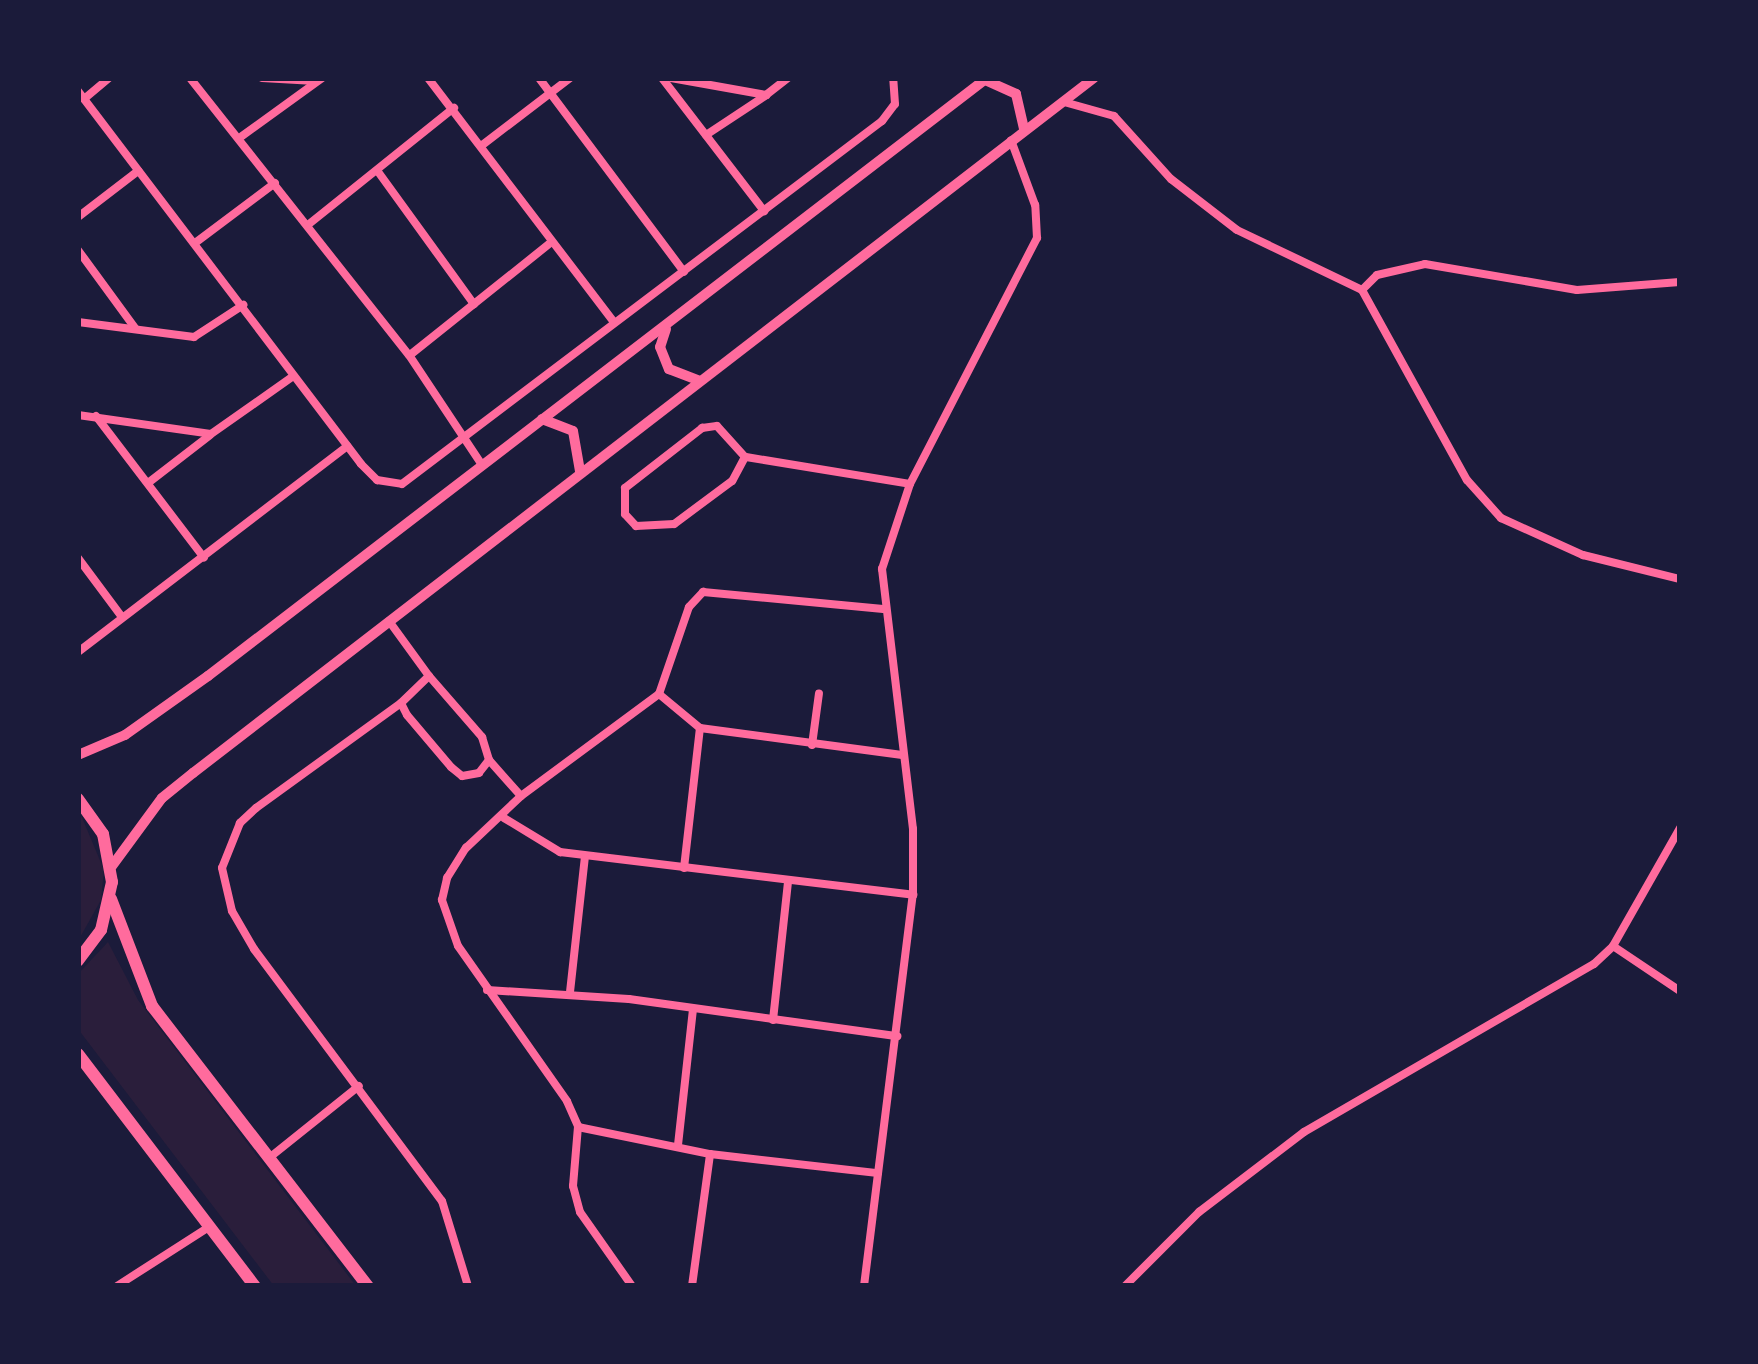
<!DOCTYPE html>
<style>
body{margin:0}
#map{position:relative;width:1758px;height:1364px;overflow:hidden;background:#1b1b3a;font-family:"Crimson Pro",serif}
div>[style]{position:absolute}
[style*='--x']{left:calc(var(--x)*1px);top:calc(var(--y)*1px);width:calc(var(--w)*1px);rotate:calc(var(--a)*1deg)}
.green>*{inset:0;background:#2a1e3b}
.minor>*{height:8px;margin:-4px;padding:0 4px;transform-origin:4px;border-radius:4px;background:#ff6b9d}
.tertiary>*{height:10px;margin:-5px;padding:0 5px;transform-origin:5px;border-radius:5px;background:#ff6b9d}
.secondary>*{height:12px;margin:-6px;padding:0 6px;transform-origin:6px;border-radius:6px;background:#ff6b9d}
span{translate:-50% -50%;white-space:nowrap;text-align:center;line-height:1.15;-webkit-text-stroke:12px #1b1b3a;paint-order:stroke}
.frame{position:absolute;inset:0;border:81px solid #1b1b3a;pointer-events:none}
</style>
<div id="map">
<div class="green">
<i style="clip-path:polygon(78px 808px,104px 870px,101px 900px,78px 941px)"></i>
<i style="clip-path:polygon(108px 942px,138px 1000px,356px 1286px,274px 1286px,78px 1029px,78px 974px)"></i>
</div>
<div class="minor">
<i style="--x:190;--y:78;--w:353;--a:51.7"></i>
<i style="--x:409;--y:355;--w:132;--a:56.4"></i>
<i style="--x:262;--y:78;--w:53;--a:3.2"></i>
<i style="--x:428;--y:78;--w:307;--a:52.7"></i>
<i style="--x:539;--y:78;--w:242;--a:53.2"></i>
<i style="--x:662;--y:78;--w:168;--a:52.5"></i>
<i style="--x:671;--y:78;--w:97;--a:10.1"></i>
<i style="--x:766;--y:95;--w:28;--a:-38"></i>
<i style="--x:78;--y:91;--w:468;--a:52.8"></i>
<i style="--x:361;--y:464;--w:23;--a:45"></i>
<i style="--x:377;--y:480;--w:25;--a:9"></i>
<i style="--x:402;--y:484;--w:602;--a:-37.1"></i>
<i style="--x:882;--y:121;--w:21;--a:-53"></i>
<i style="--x:895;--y:104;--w:26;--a:-94"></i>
<i style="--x:84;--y:99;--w:33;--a:-40"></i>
<i style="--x:1064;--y:102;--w:52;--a:15.6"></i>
<i style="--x:1114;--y:116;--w:85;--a:47.9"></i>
<i style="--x:1171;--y:179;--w:83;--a:37.7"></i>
<i style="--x:1237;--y:230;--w:139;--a:25.6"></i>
<i style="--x:1362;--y:290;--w:217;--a:61.1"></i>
<i style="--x:1467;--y:480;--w:51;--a:48.2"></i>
<i style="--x:1501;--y:518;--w:90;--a:24.3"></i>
<i style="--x:1583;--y:555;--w:100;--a:13.9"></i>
<i style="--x:706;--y:135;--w:71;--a:-33.5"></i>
<i style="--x:242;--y:136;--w:99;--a:-35.9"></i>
<i style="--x:481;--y:146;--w:112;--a:-37.4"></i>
<i style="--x:379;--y:173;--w:162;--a:54.1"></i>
<i style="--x:78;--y:217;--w:76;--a:-37.5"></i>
<i style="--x:309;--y:224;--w:186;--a:-38.7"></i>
<i style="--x:195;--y:243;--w:100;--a:-36.9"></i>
<i style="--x:78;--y:250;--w:97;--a:53.8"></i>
<i style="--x:1362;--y:290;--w:21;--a:-45"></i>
<i style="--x:1377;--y:275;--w:49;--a:-12.9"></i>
<i style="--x:1425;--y:264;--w:154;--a:9.7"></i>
<i style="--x:1577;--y:290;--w:103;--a:-4.4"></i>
<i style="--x:78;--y:322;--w:117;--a:7.4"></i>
<i style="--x:194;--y:337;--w:59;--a:-33.1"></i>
<i style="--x:410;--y:355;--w:178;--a:-38.6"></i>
<i style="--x:78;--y:415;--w:134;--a:8.1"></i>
<i style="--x:211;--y:434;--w:99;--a:-35.1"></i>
<i style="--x:96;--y:416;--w:178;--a:52.7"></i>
<i style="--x:717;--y:426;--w:42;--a:47.9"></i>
<i style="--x:745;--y:457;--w:27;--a:118"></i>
<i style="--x:732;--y:481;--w:72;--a:143.4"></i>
<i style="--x:674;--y:524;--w:38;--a:177"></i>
<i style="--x:636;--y:526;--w:16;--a:-133"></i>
<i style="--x:625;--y:514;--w:26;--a:-90"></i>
<i style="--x:625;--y:488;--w:98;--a:-37.9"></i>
<i style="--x:702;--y:428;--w:15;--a:-8"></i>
<i style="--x:746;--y:457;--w:166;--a:9.3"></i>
<i style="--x:148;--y:483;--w:78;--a:-37.7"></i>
<i style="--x:78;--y:558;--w:74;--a:53.3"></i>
<i style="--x:389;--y:621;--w:68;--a:54"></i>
<i style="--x:78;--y:652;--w:339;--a:-37.4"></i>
<i style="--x:429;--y:676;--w:81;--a:49"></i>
<i style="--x:482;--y:737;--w:24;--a:73"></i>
<i style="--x:489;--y:760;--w:16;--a:128"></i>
<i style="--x:479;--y:773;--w:17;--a:170"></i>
<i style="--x:462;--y:776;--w:14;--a:-141"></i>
<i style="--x:451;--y:767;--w:68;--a:-130.2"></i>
<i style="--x:407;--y:715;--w:13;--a:-117"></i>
<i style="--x:401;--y:703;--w:39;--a:-44"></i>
<i style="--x:659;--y:694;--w:53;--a:39.7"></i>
<i style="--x:700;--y:728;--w:204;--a:7.6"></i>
<i style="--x:401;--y:703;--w:179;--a:144.1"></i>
<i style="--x:256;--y:808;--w:22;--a:137"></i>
<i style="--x:240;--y:823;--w:48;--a:111.8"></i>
<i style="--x:222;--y:868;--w:44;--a:76.9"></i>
<i style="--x:232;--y:911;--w:44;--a:59.9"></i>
<i style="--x:254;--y:949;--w:314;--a:53.3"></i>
<i style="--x:442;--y:1201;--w:89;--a:73"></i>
<i style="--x:812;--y:745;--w:52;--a:-82.3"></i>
<i style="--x:489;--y:760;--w:48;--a:48.4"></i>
<i style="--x:504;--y:818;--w:66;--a:31.3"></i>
<i style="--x:560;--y:852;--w:356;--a:6.9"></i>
<i style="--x:684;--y:868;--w:141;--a:-83.5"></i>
<i style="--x:1613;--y:946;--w:81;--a:33.9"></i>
<i style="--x:487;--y:990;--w:142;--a:3.6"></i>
<i style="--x:629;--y:999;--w:271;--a:7.9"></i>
<i style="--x:570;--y:992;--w:136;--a:-83.7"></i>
<i style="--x:773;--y:1020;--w:139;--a:-83.8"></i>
<i style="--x:578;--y:1127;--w:135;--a:11.6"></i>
<i style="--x:710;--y:1154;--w:169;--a:6.5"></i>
<i style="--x:678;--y:1145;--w:136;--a:-83.7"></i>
<i style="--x:269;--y:1158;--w:115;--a:-38.7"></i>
<i style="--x:117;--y:1286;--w:109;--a:-32.7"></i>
<i style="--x:632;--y:1286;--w:90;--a:-125.1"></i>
<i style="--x:580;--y:1212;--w:27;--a:-105"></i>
<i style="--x:573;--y:1186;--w:60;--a:-85.2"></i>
<i style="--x:578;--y:1126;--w:27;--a:-114"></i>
<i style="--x:567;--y:1101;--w:189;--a:-125.1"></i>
<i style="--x:458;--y:946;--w:49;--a:-109.2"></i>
<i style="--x:442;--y:900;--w:23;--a:-77"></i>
<i style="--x:447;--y:878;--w:36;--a:-58"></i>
<i style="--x:466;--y:848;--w:76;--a:-43.4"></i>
<i style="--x:521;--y:796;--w:172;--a:-36.5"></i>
<i style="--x:659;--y:694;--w:92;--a:-71"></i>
<i style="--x:689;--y:607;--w:21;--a:-47"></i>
<i style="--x:703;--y:592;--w:181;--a:5.4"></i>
<i style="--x:692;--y:1286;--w:133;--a:-82.2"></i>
<i style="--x:864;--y:1286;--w:394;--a:-82.9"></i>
<i style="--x:913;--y:895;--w:66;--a:-90"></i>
<i style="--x:913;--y:829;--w:262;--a:-96.8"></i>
<i style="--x:882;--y:569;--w:89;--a:-71.8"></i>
<i style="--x:910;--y:484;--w:277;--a:-62.7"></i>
<i style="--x:1037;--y:238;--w:33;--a:-93"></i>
<i style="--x:1035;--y:205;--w:69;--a:-110.3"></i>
<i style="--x:1125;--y:1286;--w:105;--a:-45"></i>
<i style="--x:1199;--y:1212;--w:132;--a:-37.3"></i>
<i style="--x:1304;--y:1132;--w:335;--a:-30.1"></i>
<i style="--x:1594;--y:964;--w:26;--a:-43"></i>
<i style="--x:1613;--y:946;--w:136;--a:-60.4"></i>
</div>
<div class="tertiary">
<i style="--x:985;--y:80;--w:34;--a:24"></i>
<i style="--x:1016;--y:94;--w:37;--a:77"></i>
<i style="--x:666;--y:329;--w:19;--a:108"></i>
<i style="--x:660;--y:347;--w:24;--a:68"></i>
<i style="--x:669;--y:369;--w:33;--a:21"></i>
<i style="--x:542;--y:419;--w:33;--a:21"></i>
<i style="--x:573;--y:431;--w:41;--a:80.1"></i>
<i style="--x:78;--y:755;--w:51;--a:-23.1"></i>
<i style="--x:125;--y:735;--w:102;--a:-35.4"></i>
<i style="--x:208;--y:676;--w:982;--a:-37.51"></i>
<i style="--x:112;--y:866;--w:84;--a:-53.7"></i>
<i style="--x:162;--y:798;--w:40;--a:-39"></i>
<i style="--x:193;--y:773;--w:1138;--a:-37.65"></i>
</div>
<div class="secondary">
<i style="--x:78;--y:799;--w:43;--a:54.5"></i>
<i style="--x:103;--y:834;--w:49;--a:79.4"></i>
<i style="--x:112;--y:882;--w:49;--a:102.9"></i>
<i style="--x:101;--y:930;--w:39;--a:127"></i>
<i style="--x:111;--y:899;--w:115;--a:69"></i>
<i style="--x:152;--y:1006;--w:354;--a:52.4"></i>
<i style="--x:78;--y:1054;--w:292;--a:52.7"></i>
</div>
<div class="frame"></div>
</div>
